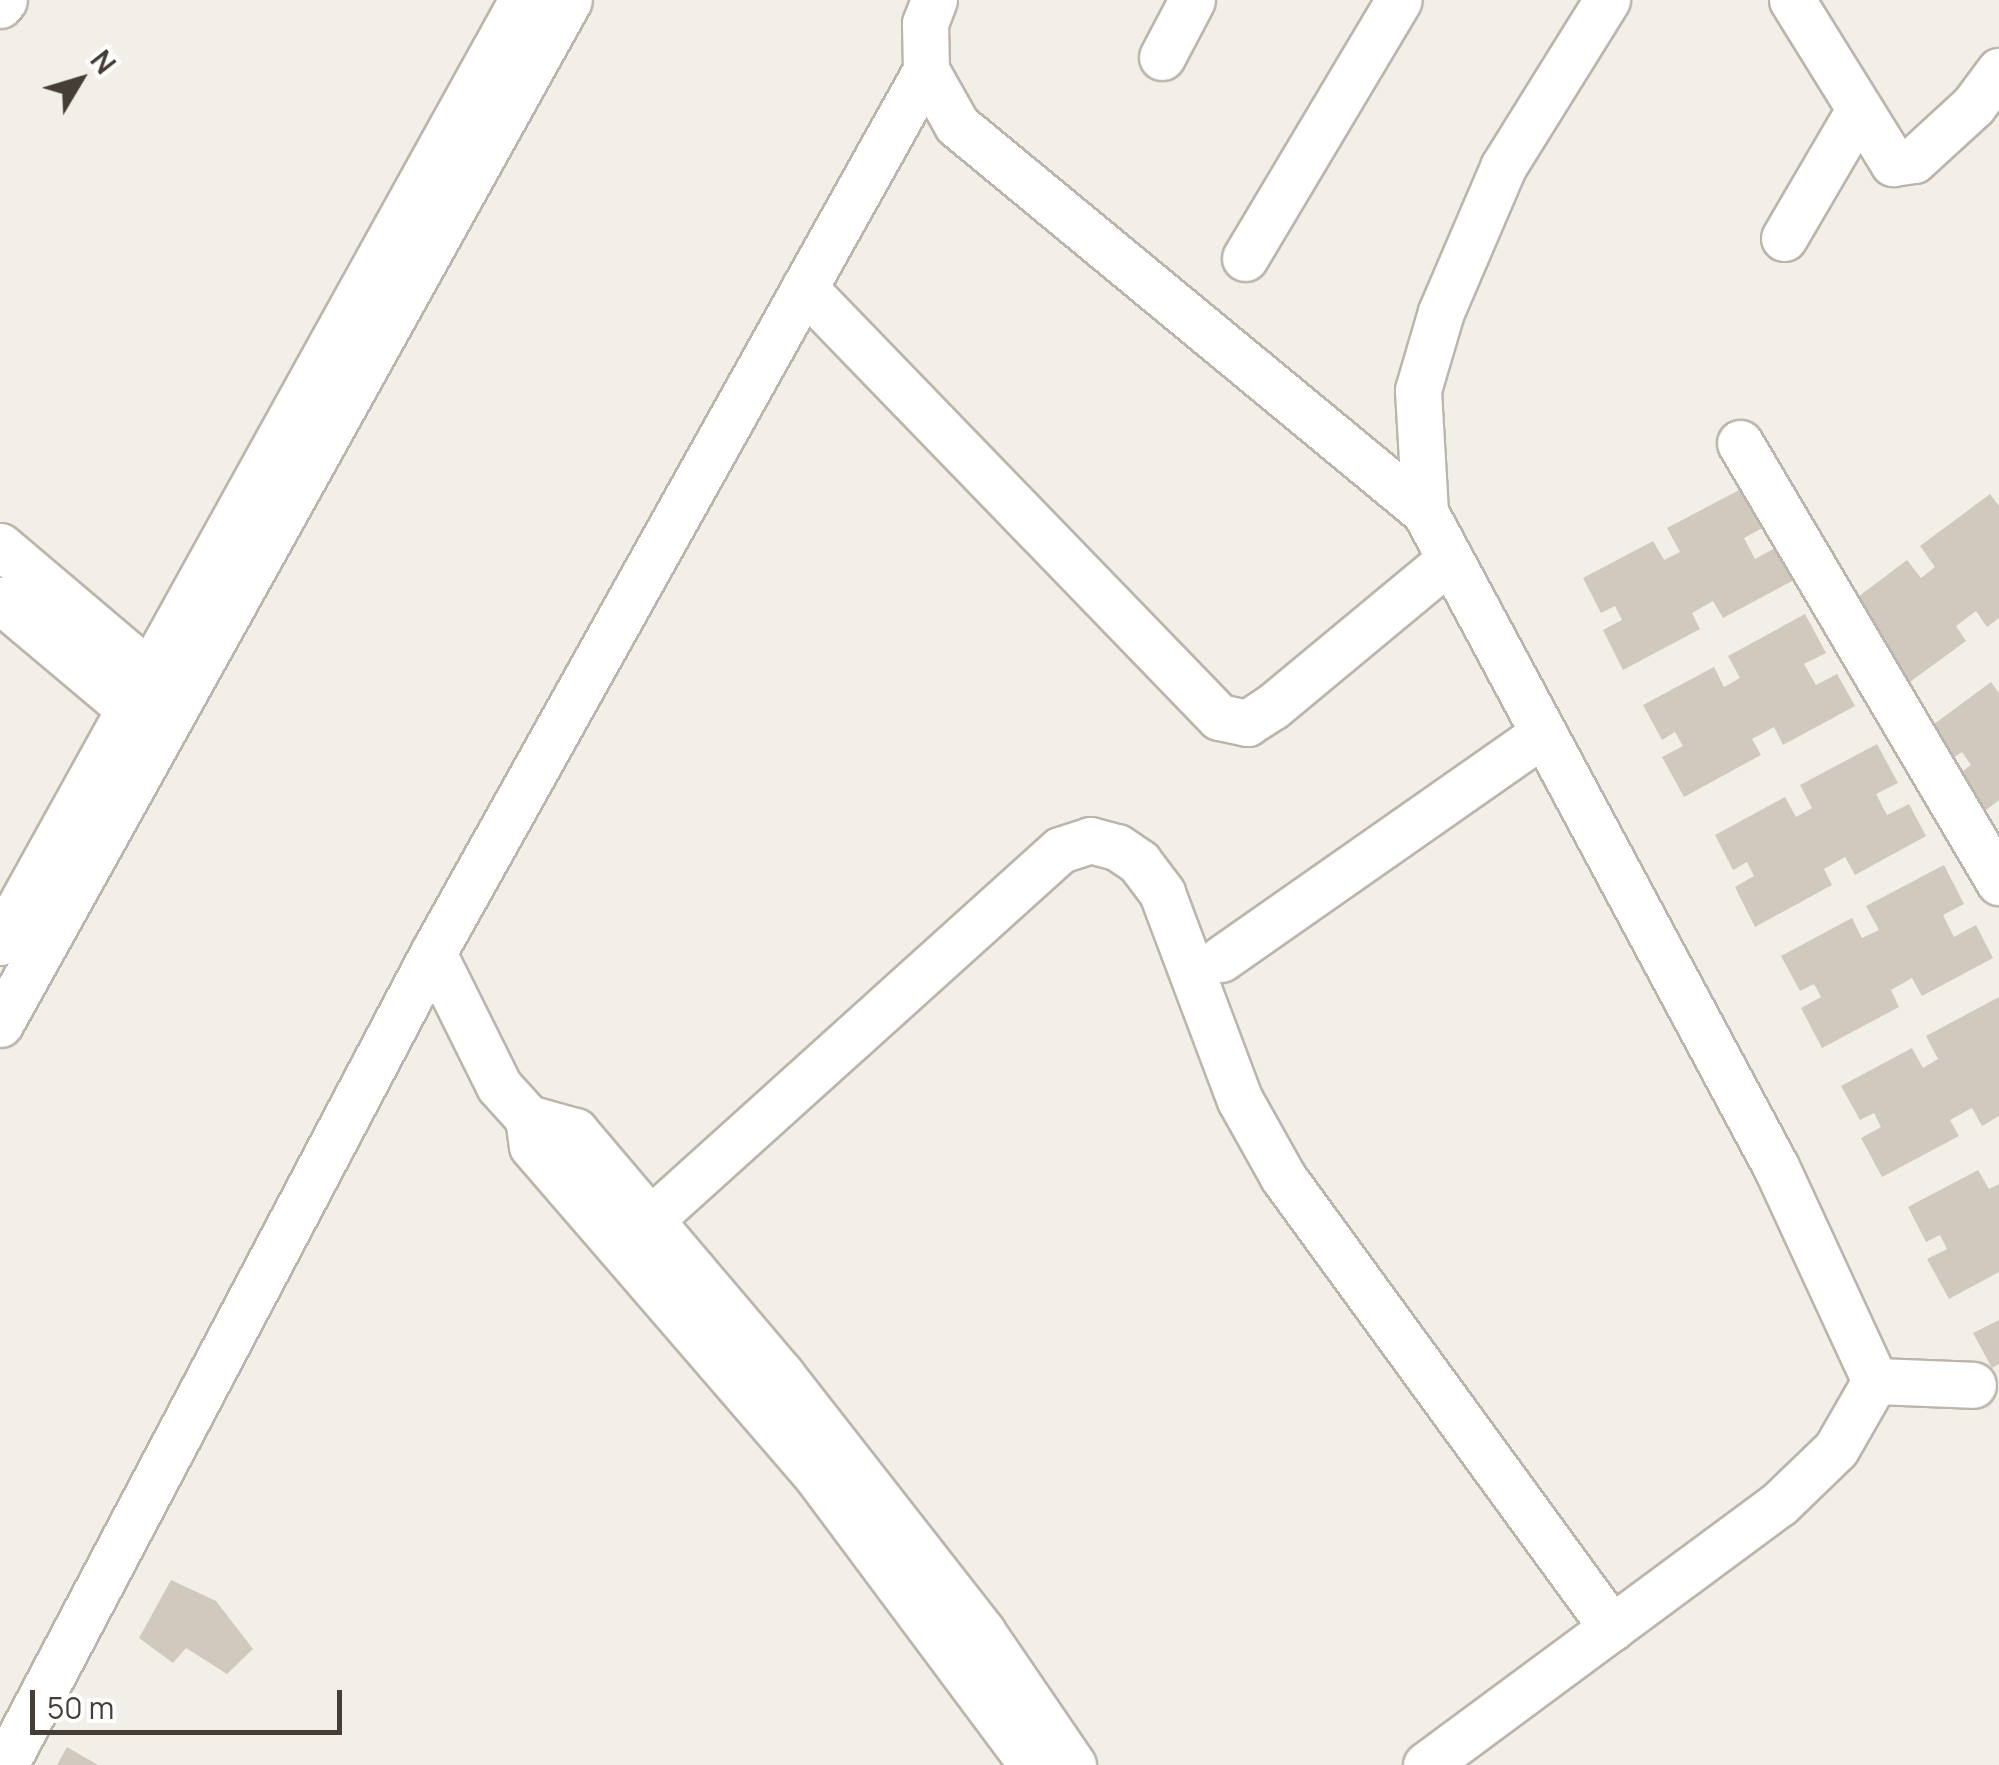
<!DOCTYPE html>
<style>
body{margin:0}
#map{position:relative;width:1999px;height:1765px;overflow:hidden;background:#f2eee8;font-family:Manrope,sans-serif}
div>[style]{position:absolute}
[style*='--x']{left:calc(var(--x)*1px);top:calc(var(--y)*1px);width:calc(var(--w)*1px);rotate:calc(var(--a)*1deg)}
.building>*{inset:0;background:#d2c9be}
.roads{filter:drop-shadow(2px 0 #bcb5ab) drop-shadow(-2px 0 #bcb5ab) drop-shadow(0 2px #bcb5ab) drop-shadow(0 -2px #bcb5ab)}
.minor>*{height:45px;margin:-22.5px;padding:0 22.5px;transform-origin:22.5px;border-radius:22.5px;background:#fff}
span{translate:-50% -50%;white-space:nowrap;text-align:center;line-height:1.15;-webkit-text-stroke:8px #fff;paint-order:stroke}
.north{position:absolute;left:30px;top:30px;width:100px;height:100px;-webkit-text-stroke:8px #fff;paint-order:stroke;rotate:52deg;font-size:28px;font-weight:700;line-height:40px;text-align:center;color:#443e37}
.north::after{content:'';display:block;margin:auto;width:35px;height:45px;background:#443e37;clip-path:polygon(50% 0,100% 100%,50% 72%,0 100%)}
.scale{position:absolute;left:30px;top:1690px;width:312px;height:45px;box-sizing:border-box;border:5px solid #443e37;border-top:0;padding-left:12px;font-size:30px;line-height:35px;white-space:nowrap;color:#443e37;-webkit-text-stroke:8px #fff;paint-order:stroke}
</style>
<div id="map">
<div class="building">
<i style="clip-path:polygon(1745px 487px,1766px 526px,1744px 538px,1755px 559px,1777px 547px,1794px 580px,1723px 618px,1713px 601px,1692px 613px,1700px 629px,1623px 670px,1603px 630px,1622px 620px,1615px 606px,1601px 613px,1583px 578px,1653px 541px,1664px 560px,1680px 552px,1667px 528px)"></i>
<i style="clip-path:polygon(1990px 494px,1999px 506px,1999px 618px,1987px 627px,1976px 611px,1956px 626px,1966px 641px,1896px 692px,1870px 656px,1888px 643px,1878px 630px,1866px 639px,1843px 608px,1907px 560px,1921px 578px,1935px 567px,1920px 546px)"></i>
<i style="clip-path:polygon(1805px 614px,1826px 653px,1804px 664px,1816px 685px,1837px 674px,1855px 706px,1783px 745px,1774px 727px,1752px 739px,1761px 755px,1684px 797px,1662px 757px,1683px 746px,1675px 732px,1662px 740px,1643px 705px,1714px 667px,1724px 687px,1740px 678px,1728px 656px)"></i>
<i style="clip-path:polygon(1991px 682px,1999px 693px,1999px 800px,1980px 815px,1953px 778px,1971px 765px,1962px 752px,1949px 761px,1926px 730px)"></i>
<i style="clip-path:polygon(1877px 744px,1898px 783px,1876px 794px,1887px 815px,1909px 804px,1926px 836px,1855px 875px,1845px 857px,1824px 869px,1832px 885px,1755px 927px,1735px 887px,1754px 876px,1747px 862px,1733px 870px,1715px 835px,1785px 797px,1796px 817px,1812px 808px,1800px 785px)"></i>
<i style="clip-path:polygon(1944px 865px,1964px 904px,1943px 915px,1954px 937px,1976px 925px,1993px 958px,1922px 996px,1912px 978px,1891px 990px,1899px 1007px,1822px 1048px,1801px 1008px,1821px 997px,1814px 984px,1800px 991px,1781px 956px,1852px 918px,1862px 938px,1879px 930px,1866px 906px)"></i>
<i style="clip-path:polygon(1999px 997px,1999px 1116px,1982px 1126px,1972px 1108px,1950px 1120px,1959px 1136px,1882px 1177px,1861px 1138px,1881px 1127px,1874px 1113px,1860px 1120px,1841px 1086px,1912px 1048px,1923px 1068px,1938px 1059px,1926px 1036px)"></i>
<i style="clip-path:polygon(1978px 1170px,1989px 1189px,1999px 1184px,1999px 1272px,1949px 1299px,1927px 1259px,1947px 1249px,1940px 1235px,1926px 1242px,1908px 1207px)"></i>
<i style="clip-path:polygon(1999px 1320px,1999px 1364px,1992px 1368px,1973px 1333px)"></i>
<i style="clip-path:polygon(171px 1580px,216px 1601px,253px 1649px,227px 1674px,186px 1648px,173px 1663px,139px 1638px)"></i>
<i style="clip-path:polygon(67px 1747px,98px 1765px,57px 1765px)"></i>
</div>
<div class="roads">
<div class="minor">
<i style="--x:934;--y:0;--w:25;--a:111"></i>
<i style="--x:925;--y:23;--w:47;--a:88.8"></i>
<i style="--x:926;--y:70;--w:63;--a:60.6"></i>
<i style="--x:957;--y:125;--w:607;--a:39.59"></i>
<i style="--x:1792;--y:0;--w:192;--a:58.2"></i>
<i style="--x:1893;--y:163;--w:21;--a:-8"></i>
<i style="--x:1914;--y:160;--w:80;--a:-42.5"></i>
<i style="--x:1973;--y:106;--w:44;--a:-53.4"></i>
<i style="--x:0;--y:5;--w:6;--a:-51"></i>
<i style="--x:1162;--y:57;--w:64;--a:-62.2"></i>
<i style="--x:1784;--y:238;--w:145;--a:-59.7"></i>
<i style="--x:1245;--y:258;--w:300;--a:-59.2"></i>
<i style="--x:804;--y:288;--w:597;--a:45.95"></i>
<i style="--x:1219;--y:717;--w:29;--a:12"></i>
<i style="--x:1247;--y:723;--w:30;--a:-33"></i>
<i style="--x:1272;--y:707;--w:229;--a:-39.7"></i>
<i style="--x:1740;--y:443;--w:510;--a:59.46"></i>
<i style="--x:0;--y:546;--w:223;--a:40.3"></i>
<i style="--x:0;--y:600;--w:197;--a:40.1"></i>
<i style="--x:0;--y:942;--w:1077;--a:-61.01"></i>
<i style="--x:433;--y:953;--w:148;--a:63.6"></i>
<i style="--x:499;--y:1086;--w:43;--a:47.8"></i>
<i style="--x:528;--y:1118;--w:49;--a:15.5"></i>
<i style="--x:575;--y:1131;--w:319;--a:49.7"></i>
<i style="--x:781;--y:1374;--w:328;--a:52"></i>
<i style="--x:983;--y:1633;--w:160;--a:55.7"></i>
<i style="--x:1221;--y:959;--w:389;--a:-35"></i>
<i style="--x:0;--y:1024;--w:1171;--a:-60.94"></i>
<i style="--x:528;--y:1118;--w:28;--a:82"></i>
<i style="--x:532;--y:1146;--w:435;--a:49.2"></i>
<i style="--x:816;--y:1475;--w:362;--a:53.3"></i>
<i style="--x:650;--y:1220;--w:552;--a:-42.06"></i>
<i style="--x:1060;--y:850;--w:32;--a:-18"></i>
<i style="--x:1090;--y:840;--w:28;--a:15"></i>
<i style="--x:1117;--y:847;--w:27;--a:34"></i>
<i style="--x:1139;--y:862;--w:39;--a:53"></i>
<i style="--x:1162;--y:893;--w:221;--a:69.4"></i>
<i style="--x:1240;--y:1100;--w:88;--a:60.8"></i>
<i style="--x:1283;--y:1177;--w:558;--a:53.89"></i>
<i style="--x:1875;--y:1381;--w:98;--a:2.3"></i>
<i style="--x:5;--y:1765;--w:918;--a:-62.21"></i>
<i style="--x:433;--y:953;--w:1011;--a:-60.82"></i>
<i style="--x:1426;--y:1765;--w:439;--a:-36.5"></i>
<i style="--x:1779;--y:1504;--w:79;--a:-44"></i>
<i style="--x:1836;--y:1449;--w:78;--a:-60.2"></i>
<i style="--x:1875;--y:1381;--w:236;--a:-114.8"></i>
<i style="--x:1776;--y:1167;--w:743;--a:-118.19"></i>
<i style="--x:1425;--y:512;--w:122;--a:-93.3"></i>
<i style="--x:1418;--y:390;--w:81;--a:-73.6"></i>
<i style="--x:1441;--y:312;--w:158;--a:-66.8"></i>
<i style="--x:1503;--y:167;--w:197;--a:-58.1"></i>
</div>
</div>
<div class="north">N</div>
<div class="scale">50 m</div>
</div>
